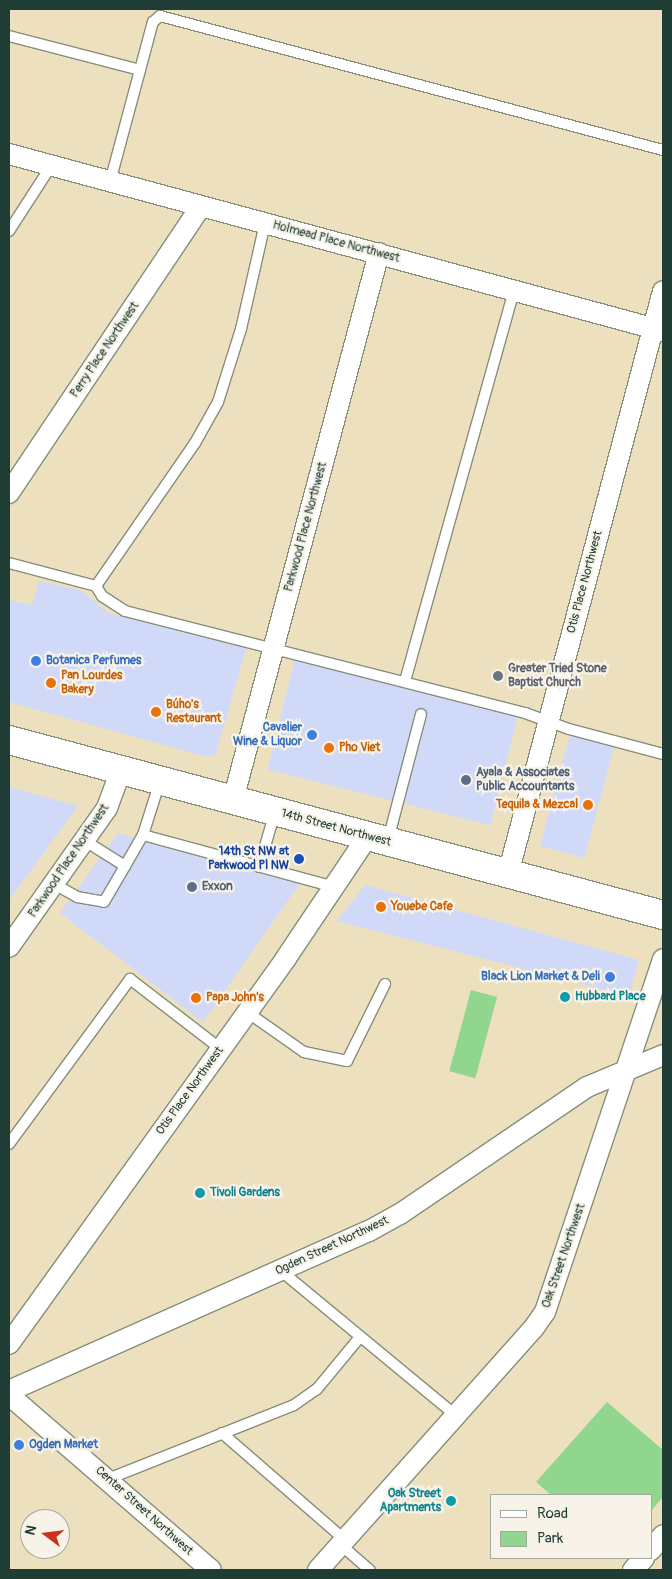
<!DOCTYPE html>
<meta charset="utf-8">
<style>
body{margin:0}
#map{position:relative;width:672px;height:1579px;overflow:hidden;background:#ede0bf;font-family:Pangolin,sans-serif}
div>[style]{position:absolute}
[style*='--x']{left:calc(var(--x)*1px);top:calc(var(--y)*1px);width:calc(var(--w)*1px);rotate:calc(var(--a)*1deg)}
.built>*{inset:0;background:#d1d9f9;transform-origin:0 0}
.green>*{inset:0;background:#91d68f;transform-origin:0 0}
.roads{filter:drop-shadow(1px 0 #868e7a) drop-shadow(-1px 0 #868e7a) drop-shadow(0 1px #868e7a) drop-shadow(0 -1px #868e7a)}
.lane>*{height:10px;margin:-5px;padding:0 5px;transform-origin:5px;border-radius:5px;background:#fff}
.street>*{height:20px;margin:-10px;padding:0 10px;transform-origin:10px;border-radius:10px;background:#fff}
.secondary>*{height:28px;margin:-14px;padding:0 14px;transform-origin:14px;border-radius:14px;background:#fff}
.dots>*{width:14px;height:14px;translate:-50% -50%;box-sizing:border-box;border:2px solid #f7f3e8;border-radius:50%}
span{translate:-50% -50%;white-space:nowrap;text-align:center;line-height:1.15;-webkit-text-stroke:4.5px #f7f3e8;paint-order:stroke}
.street-label{font-size:12px;color:#1f3d34}
.shop-label{font-size:12px;color:#366cbe;font-weight:700}
.left{translate:0 -50%;text-align:left}
.right{translate:-100% -50%;text-align:right}
.worship-label{font-size:12px;color:#5b616d;font-weight:700}
.food-label{font-size:12px;color:#c56008;font-weight:700}
.service-label{font-size:12px;color:#4e5e75;font-weight:700}
.transit-label{font-size:12px;color:#164399;font-weight:700}
.culture-label{font-size:12px;color:#0d838f;font-weight:700}
.frame{position:absolute;inset:0;border:10px solid #1f3d34;pointer-events:none}
.legend{position:absolute;left:490px;top:1494px;width:162px;height:65px;box-sizing:border-box;background:#f7f3e8;border:1px solid #a1aaa0;margin:0;padding:6px 9px;list-style:none;font-size:15px;color:#1f3d34}
.legend li{display:flex;align-items:center;gap:10px;height:25px}
.legend b{width:25px;border:1px solid #a1aaa0}
.north{position:absolute;left:20px;top:1509px;width:50px;height:50px;box-sizing:border-box;background:#f7f3e8;border:1px solid #a1aaa0;border-radius:50%;rotate:285deg;font-size:14px;font-weight:700;line-height:20px;text-align:center;color:#1f3d34}
.north::after{content:'';display:block;margin:auto;width:18px;height:22px;background:#c8321e;clip-path:polygon(50% 0,100% 100%,50% 72%,0 100%)}
</style>
<div id="map">
<div class="built">
<i style="clip-path:polygon(39px 581px,82px 591px,108px 613px,246px 648px,216px 754px,207px 757px,9px 702px,9px 600px,32px 605px)"></i>
<i style="left:295px;top:659px;width:230px;height:114px;rotate:14deg"></i>
<i style="left:570px;top:734px;width:46px;height:116px;rotate:15deg"></i>
<i style="clip-path:polygon(9px 787px,78px 806px,9px 900px)"></i>
<i style="clip-path:polygon(118px 833px,300px 883px,203px 1022px,60px 913px)"></i>
<i style="clip-path:polygon(365px 885px,639px 960px,629px 996px,337px 921px)"></i>
</div>
<div class="green">
<i style="left:471px;top:990px;width:27px;height:84px;rotate:15deg"></i>
<i style="clip-path:polygon(607px 1402px,663px 1450px,663px 1497px,651px 1511px,651px 1495px,551px 1495px,536px 1482px)"></i>
</div>
<div class="roads">
<div class="lane">
<i style="--x:9;--y:36;--w:135;--a:14.5"></i>
<i style="--x:110;--y:182;--w:166;--a:-75"></i>
<i style="--x:153;--y:22;--w:9;--a:-41"></i>
<i style="--x:160;--y:16;--w:521;--a:14.92"></i>
<i style="--x:9;--y:231;--w:77;--a:-57.1"></i>
<i style="--x:9;--y:563;--w:90;--a:14.8"></i>
<i style="--x:96;--y:586;--w:12;--a:59"></i>
<i style="--x:102;--y:596;--w:27;--a:33"></i>
<i style="--x:125;--y:611;--w:413;--a:14.3"></i>
<i style="--x:525;--y:713;--w:47;--a:20"></i>
<i style="--x:569;--y:729;--w:97;--a:14.9"></i>
<i style="--x:96;--y:586;--w:174;--a:-55.3"></i>
<i style="--x:195;--y:443;--w:47;--a:-60.7"></i>
<i style="--x:218;--y:402;--w:77;--a:-72.5"></i>
<i style="--x:241;--y:329;--w:109;--a:-77.2"></i>
<i style="--x:405;--y:681;--w:406;--a:-74.4"></i>
<i style="--x:143;--y:835;--w:199;--a:15.2"></i>
<i style="--x:388;--y:840;--w:130;--a:-75.3"></i>
<i style="--x:125;--y:866;--w:36;--a:-60"></i>
<i style="--x:143;--y:835;--w:57;--a:-72.5"></i>
<i style="--x:259;--y:867;--w:57;--a:-73.8"></i>
<i style="--x:54;--y:884;--w:26;--a:29"></i>
<i style="--x:77;--y:897;--w:27;--a:10"></i>
<i style="--x:104;--y:902;--w:42;--a:-59.7"></i>
<i style="--x:125;--y:866;--w:47;--a:-148"></i>
<i style="--x:247;--y:1012;--w:70;--a:35.1"></i>
<i style="--x:304;--y:1052;--w:44;--a:11.8"></i>
<i style="--x:347;--y:1061;--w:86;--a:-63.7"></i>
<i style="--x:9;--y:1144;--w:205;--a:-53.7"></i>
<i style="--x:130;--y:979;--w:115;--a:37.6"></i>
<i style="--x:280;--y:1270;--w:227;--a:39.6"></i>
<i style="--x:222;--y:1433;--w:163;--a:41"></i>
<i style="--x:108;--y:1479;--w:200;--a:-21.7"></i>
<i style="--x:294;--y:1405;--w:28;--a:-35"></i>
<i style="--x:317;--y:1389;--w:67;--a:-50.4"></i>
<i style="--x:341;--y:1545;--w:38;--a:41"></i>
</div>
<div class="street">
<i style="--x:9;--y:154;--w:678;--a:15.14"></i>
<i style="--x:9;--y:493;--w:345;--a:-56.2"></i>
<i style="--x:233;--y:800;--w:566;--a:-75.06"></i>
<i style="--x:508;--y:874;--w:603;--a:-75.11"></i>
<i style="--x:9;--y:947;--w:170;--a:-54.8"></i>
<i style="--x:107;--y:808;--w:40;--a:-69.8"></i>
<i style="--x:9;--y:1344;--w:475;--a:-54.3"></i>
<i style="--x:286;--y:958;--w:147;--a:-56.1"></i>
<i style="--x:9;--y:1391;--w:394;--a:-24"></i>
<i style="--x:369;--y:1231;--w:35;--a:-29"></i>
<i style="--x:400;--y:1214;--w:226;--a:-34.2"></i>
<i style="--x:587;--y:1087;--w:82;--a:-22.8"></i>
<i style="--x:9;--y:1395;--w:267;--a:40.9"></i>
<i style="--x:651;--y:1550;--w:19;--a:-51"></i>
<i style="--x:318;--y:1570;--w:323;--a:-48.3"></i>
<i style="--x:533;--y:1329;--w:21;--a:-55"></i>
<i style="--x:545;--y:1312;--w:372;--a:-71.5"></i>
<i style="--x:633;--y:1570;--w:16;--a:-47"></i>
</div>
<div class="secondary">
<i style="--x:9;--y:740;--w:677;--a:14.98"></i>
</div>
</div>
<div class="dots">
<i style="left:36px;top:661px;background:#3f7fe0"></i>
<i style="left:498px;top:676px;background:#6b7280"></i>
<i style="left:51px;top:683px;background:#e8710a"></i>
<i style="left:156px;top:712px;background:#e8710a"></i>
<i style="left:312px;top:735px;background:#3f7fe0"></i>
<i style="left:329px;top:748px;background:#e8710a"></i>
<i style="left:466px;top:780px;background:#5c6f8a"></i>
<i style="left:588px;top:805px;background:#e8710a"></i>
<i style="left:299px;top:859px;background:#1a4fb4"></i>
<i style="left:192px;top:887px;background:#5c6f8a"></i>
<i style="left:381px;top:907px;background:#e8710a"></i>
<i style="left:610px;top:977px;background:#3f7fe0"></i>
<i style="left:565px;top:997px;background:#0f9aa8"></i>
<i style="left:196px;top:998px;background:#e8710a"></i>
<i style="left:200px;top:1193px;background:#0f9aa8"></i>
<i style="left:19px;top:1445px;background:#3f7fe0"></i>
<i style="left:451px;top:1501px;background:#0f9aa8"></i>
</div>
<div class="street-label">
<span style="left:336px;top:242px;rotate:15deg">Holmead Place Northwest</span>
<span style="left:105px;top:350px;rotate:-56deg">Perry Place Northwest</span>
<span style="left:306px;top:527px;rotate:-75deg">Parkwood Place Northwest</span>
<span style="left:585px;top:582px;rotate:-75deg">Otis Place Northwest</span>
<span style="left:336px;top:828px;rotate:15deg">14th Street Northwest</span>
<span style="left:69px;top:861px;rotate:-56deg">Parkwood Place Northwest</span>
<span style="left:190px;top:1091px;rotate:-54deg">Otis Place Northwest</span>
<span style="left:332px;top:1246px;rotate:-25deg">Ogden Street Northwest</span>
<span style="left:564px;top:1256px;rotate:-71deg">Oak Street Northwest</span>
<span style="left:144px;top:1511px;rotate:42deg">Center Street Northwest</span>
</div>
<div class="shop-label">
<span class="left" style="left:46px;top:661px">Botanica Perfumes</span>
<span class="right" style="left:302px;top:735px">Cavalier<br>Wine &amp; Liquor</span>
<span class="right" style="left:600px;top:977px">Black Lion Market &amp; Deli</span>
<span class="left" style="left:29px;top:1445px">Ogden Market</span>
</div>
<div class="worship-label">
<span class="left" style="left:508px;top:676px">Greater Tried Stone<br>Baptist Church</span>
</div>
<div class="food-label">
<span class="left" style="left:61px;top:683px">Pan Lourdes<br>Bakery</span>
<span class="left" style="left:166px;top:712px">Búho's<br>Restaurant</span>
<span class="left" style="left:339px;top:748px">Pho Viet</span>
<span class="right" style="left:578px;top:805px">Tequila &amp; Mezcal</span>
<span class="left" style="left:391px;top:907px">Youebe Cafe</span>
<span class="left" style="left:206px;top:998px">Papa John's</span>
</div>
<div class="service-label">
<span class="left" style="left:476px;top:780px">Ayala &amp; Associates<br>Public Accountants</span>
<span class="left" style="left:202px;top:887px">Exxon</span>
</div>
<div class="transit-label">
<span class="right" style="left:289px;top:859px">14th St NW at<br>Parkwood Pl NW</span>
</div>
<div class="culture-label">
<span class="left" style="left:575px;top:997px">Hubbard Place</span>
<span class="left" style="left:210px;top:1193px">Tivoli Gardens</span>
<span class="right" style="left:441px;top:1501px">Oak Street<br>Apartments</span>
</div>
<div class="frame"></div>
<ul class="legend">
<li><b style="height:6px;background:#fff"></b>Road</li>
<li><b style="height:14px;background:#91d68f"></b>Park</li>
</ul>
<div class="north">N</div>
</div>
